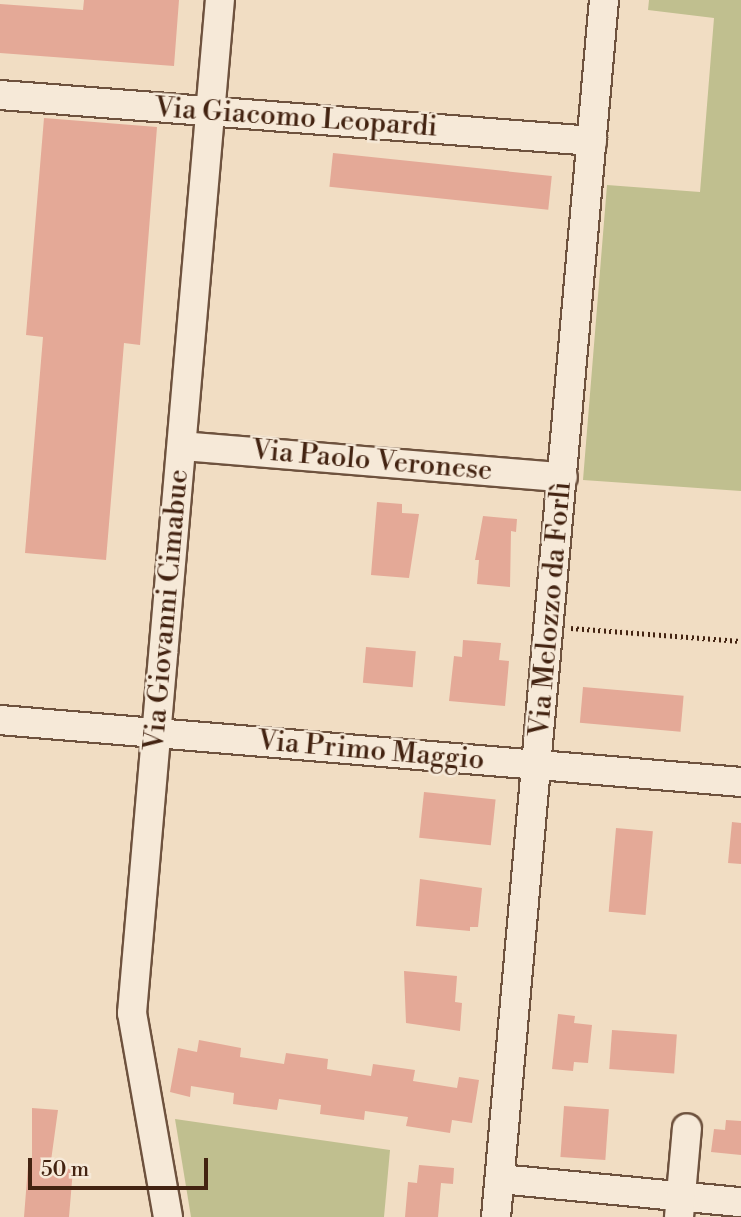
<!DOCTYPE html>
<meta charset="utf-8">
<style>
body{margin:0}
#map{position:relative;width:741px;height:1217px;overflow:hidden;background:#f1ddc3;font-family:"Libre Bodoni",serif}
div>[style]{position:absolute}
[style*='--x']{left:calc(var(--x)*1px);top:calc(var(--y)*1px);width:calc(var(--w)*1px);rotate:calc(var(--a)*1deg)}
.green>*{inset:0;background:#c0bf8f}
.building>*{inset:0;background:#e4a997;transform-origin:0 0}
.path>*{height:4.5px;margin-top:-2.25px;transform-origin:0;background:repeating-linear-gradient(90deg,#432311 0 2px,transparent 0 5.5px)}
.roads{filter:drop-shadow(2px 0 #6e523e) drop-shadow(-2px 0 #6e523e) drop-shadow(0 2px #6e523e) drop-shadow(0 -2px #6e523e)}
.minor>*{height:28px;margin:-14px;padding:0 14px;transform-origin:14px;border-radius:14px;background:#f6e9d8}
span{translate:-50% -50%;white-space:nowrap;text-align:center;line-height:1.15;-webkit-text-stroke:5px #f6e9d8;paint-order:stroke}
.street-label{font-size:28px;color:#432311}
.scale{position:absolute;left:28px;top:1158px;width:180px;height:32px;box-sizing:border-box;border:4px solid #432311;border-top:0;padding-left:9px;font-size:21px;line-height:24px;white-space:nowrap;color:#432311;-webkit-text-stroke:5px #f6e9d8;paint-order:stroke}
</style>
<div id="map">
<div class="green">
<i style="clip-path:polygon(649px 0,741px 0,741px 491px,583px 480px,607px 185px,700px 192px,714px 18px,648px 10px)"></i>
<i style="clip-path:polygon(175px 1119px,390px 1150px,384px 1217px,191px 1217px)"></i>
</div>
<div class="building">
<i style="clip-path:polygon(84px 0,179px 0,174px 66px,0 53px,0 4px,83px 10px)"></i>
<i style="clip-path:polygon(44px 118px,157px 127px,140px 345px,124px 343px,106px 560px,25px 553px,43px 337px,26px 335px)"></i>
<i style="left:333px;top:153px;width:220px;height:34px;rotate:6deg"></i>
<i style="clip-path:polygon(377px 502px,402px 504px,402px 513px,419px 514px,409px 578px,371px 575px)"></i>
<i style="clip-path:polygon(483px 516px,517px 519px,516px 532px,511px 531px,510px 587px,477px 584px,479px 560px,475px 560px)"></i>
<i style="clip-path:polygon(463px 640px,501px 643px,499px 660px,509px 661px,505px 706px,449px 701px,454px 656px,462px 657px)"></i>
<i style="left:366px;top:647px;width:50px;height:36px;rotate:5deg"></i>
<i style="left:583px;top:687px;width:101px;height:36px;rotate:5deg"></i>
<i style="left:424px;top:792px;width:72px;height:46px;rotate:6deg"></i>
<i style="clip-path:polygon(732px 822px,741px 823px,741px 864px,728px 863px)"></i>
<i style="left:616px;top:828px;width:37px;height:84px;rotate:5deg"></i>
<i style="clip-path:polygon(420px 879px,482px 888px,478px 927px,470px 927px,470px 931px,416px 926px)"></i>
<i style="clip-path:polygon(404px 971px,457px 976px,455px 1002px,462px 1003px,460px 1031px,406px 1023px)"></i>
<i style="clip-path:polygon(558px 1014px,575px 1016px,574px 1023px,592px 1025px,588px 1063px,574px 1062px,573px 1071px,552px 1069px)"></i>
<i style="left:612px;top:1030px;width:65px;height:39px;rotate:4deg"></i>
<i style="clip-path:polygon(199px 1040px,241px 1048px,240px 1057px,284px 1064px,286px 1053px,328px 1059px,327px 1069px,371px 1076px,373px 1064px,415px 1070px,413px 1081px,457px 1088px,459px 1077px,479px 1080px,472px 1123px,452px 1120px,450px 1133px,406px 1126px,408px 1117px,365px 1111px,364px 1120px,320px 1114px,321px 1105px,279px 1099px,277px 1110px,233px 1104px,234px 1093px,191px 1086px,190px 1097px,170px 1092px,178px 1048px,197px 1052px)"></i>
<i style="left:564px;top:1106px;width:45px;height:51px;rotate:4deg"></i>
<i style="clip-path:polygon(32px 1108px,58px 1110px,50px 1168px,73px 1169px,69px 1217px,24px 1217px,28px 1166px,32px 1166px)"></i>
<i style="clip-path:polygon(726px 1120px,741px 1121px,741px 1155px,711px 1152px,714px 1129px,725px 1130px)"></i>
<i style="clip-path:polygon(419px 1165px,454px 1168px,453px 1184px,441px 1183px,438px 1217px,405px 1217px,408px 1182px,417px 1183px)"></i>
</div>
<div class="path">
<i style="--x:571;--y:628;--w:170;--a:4.4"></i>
</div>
<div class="roads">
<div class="minor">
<i style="--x:0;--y:95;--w:594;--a:4.44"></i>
<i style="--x:182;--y:446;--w:382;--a:4.7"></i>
<i style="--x:0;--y:720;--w:744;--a:4.78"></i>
<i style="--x:500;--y:1179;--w:242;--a:5.5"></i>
<i style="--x:168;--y:1217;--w:207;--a:-100"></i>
<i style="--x:132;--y:1013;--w:1017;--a:-85.04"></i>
<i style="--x:496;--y:1217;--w:1222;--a:-84.93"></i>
<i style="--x:679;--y:1217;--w:89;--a:-84.9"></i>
</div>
</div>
<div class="street-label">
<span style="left:296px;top:118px;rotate:4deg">Via Giacomo Leopardi</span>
<span style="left:372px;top:461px;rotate:5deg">Via Paolo Veronese</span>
<span style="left:551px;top:609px;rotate:-85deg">Via Melozzo da Forlì</span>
<span style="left:167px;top:610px;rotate:-85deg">Via Giovanni Cimabue</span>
<span style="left:371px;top:751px;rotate:5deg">Via Primo Maggio</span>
</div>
<div class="scale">50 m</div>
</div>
